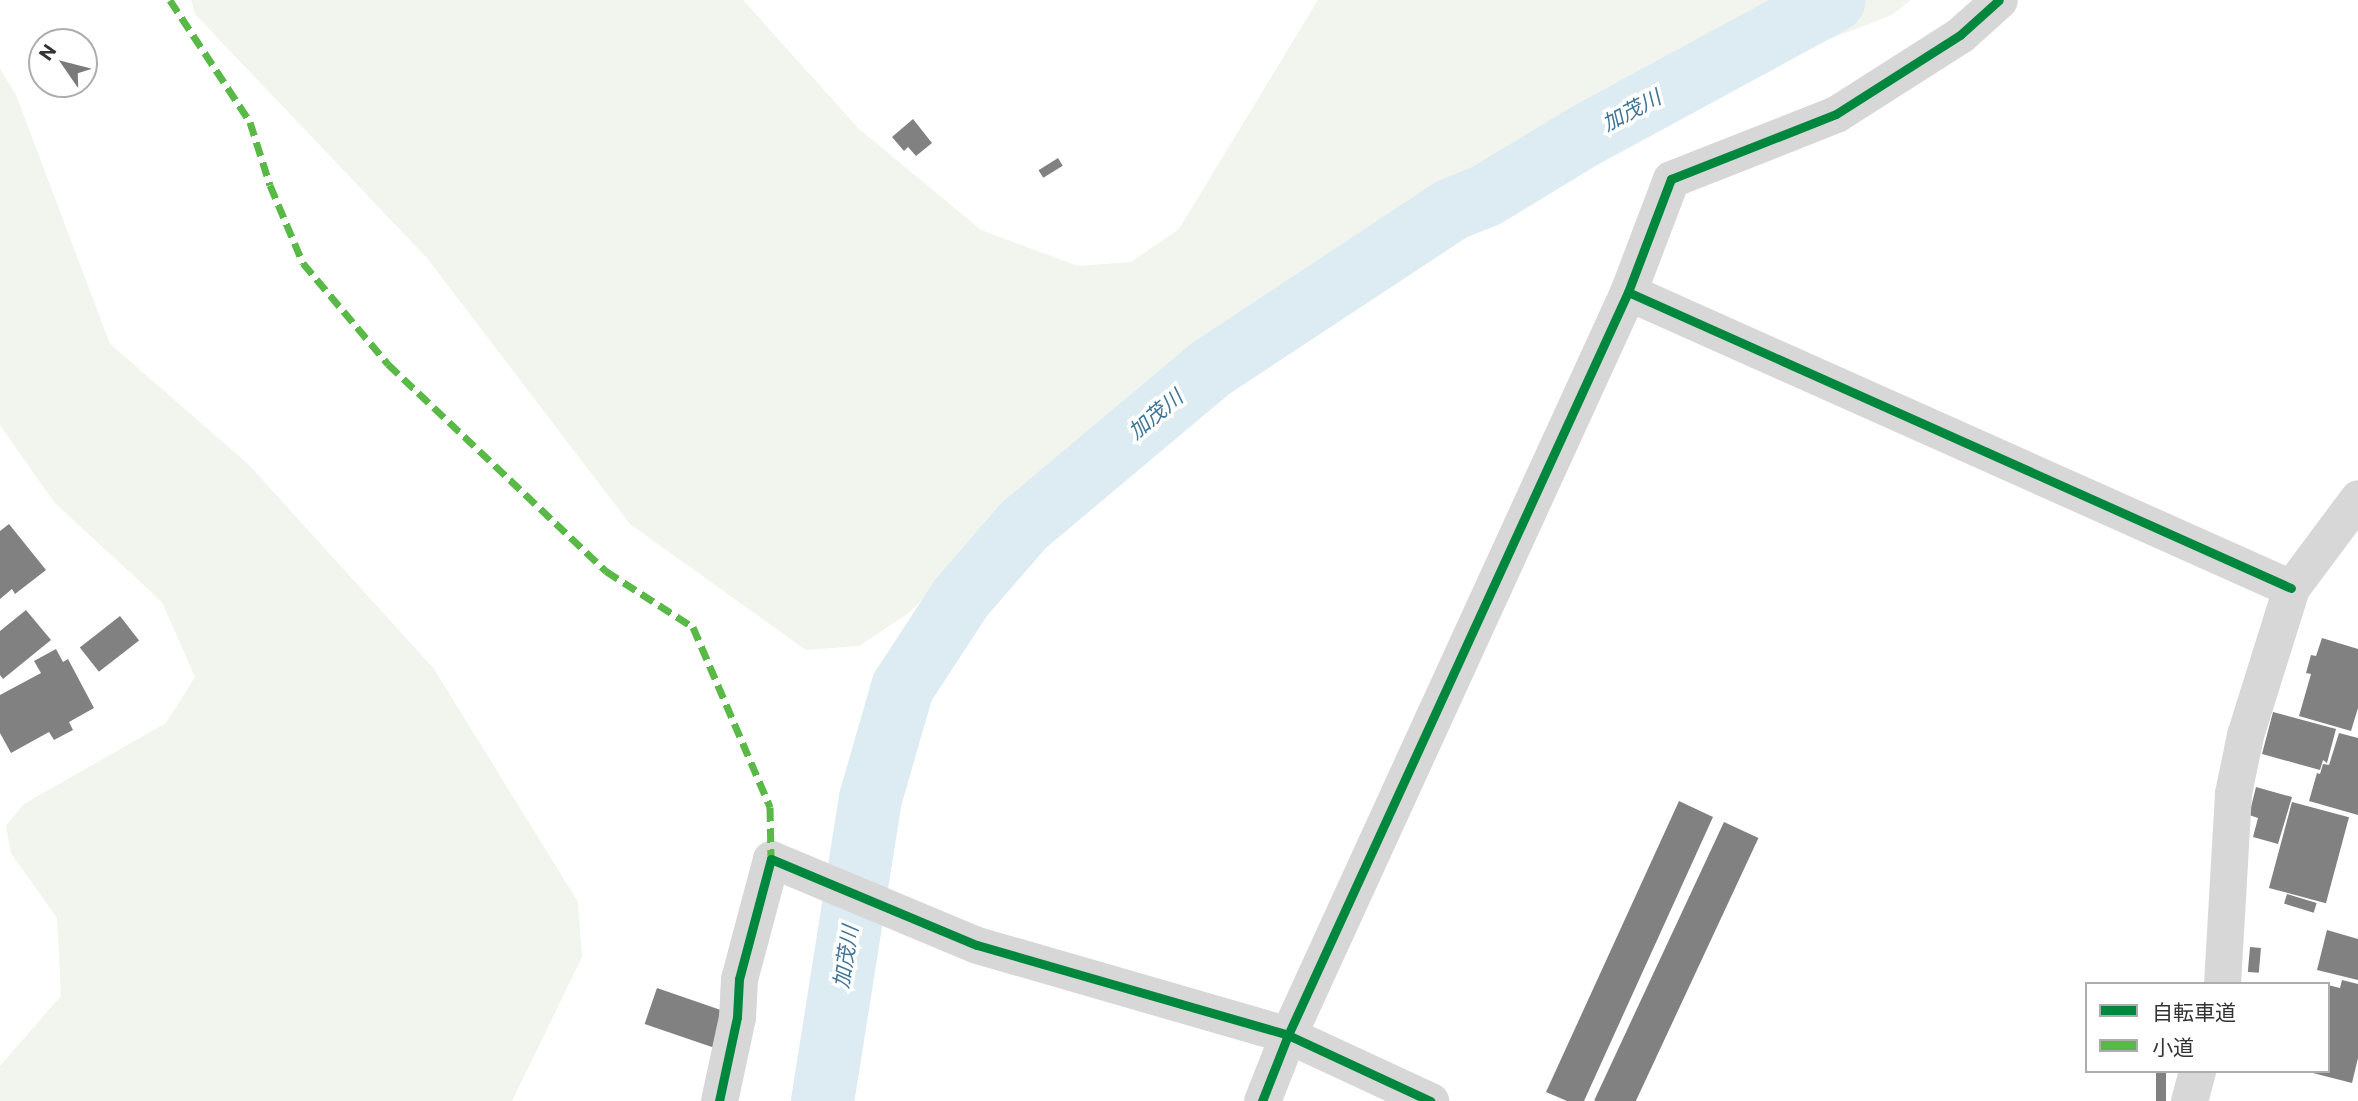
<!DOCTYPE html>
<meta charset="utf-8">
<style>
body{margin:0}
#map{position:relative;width:2358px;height:1101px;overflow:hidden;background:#fff;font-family:Commissioner,"Noto Sans JP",sans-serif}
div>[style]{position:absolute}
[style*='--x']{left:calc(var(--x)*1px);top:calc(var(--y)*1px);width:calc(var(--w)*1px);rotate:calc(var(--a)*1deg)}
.green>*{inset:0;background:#f1f5ed}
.river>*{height:63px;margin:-31.5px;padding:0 31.5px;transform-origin:31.5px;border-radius:31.5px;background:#ddebf3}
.building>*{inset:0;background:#818181;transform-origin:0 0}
.minor>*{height:37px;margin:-18.5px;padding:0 18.5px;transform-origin:18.5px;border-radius:18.5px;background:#d7d7d7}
.quiet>*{height:7px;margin-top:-3.5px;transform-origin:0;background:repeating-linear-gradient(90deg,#58b947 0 14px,transparent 0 21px)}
.cycleway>*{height:9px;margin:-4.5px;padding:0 4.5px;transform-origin:4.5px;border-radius:4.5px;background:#00873e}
span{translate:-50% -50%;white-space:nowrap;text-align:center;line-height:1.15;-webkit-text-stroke:7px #fff;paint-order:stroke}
.water-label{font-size:21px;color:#3f7597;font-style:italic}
.legend{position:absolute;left:2085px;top:982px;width:245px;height:91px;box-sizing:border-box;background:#fff;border:2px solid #adadad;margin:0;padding:9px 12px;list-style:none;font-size:21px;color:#333}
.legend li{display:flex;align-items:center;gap:14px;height:35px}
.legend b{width:35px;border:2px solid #adadad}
.north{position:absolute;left:28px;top:28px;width:70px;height:70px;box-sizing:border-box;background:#fff;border:2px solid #adadad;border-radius:50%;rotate:305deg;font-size:19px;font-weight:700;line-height:28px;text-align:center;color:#333}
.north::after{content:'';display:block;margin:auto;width:24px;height:32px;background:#7a7a7a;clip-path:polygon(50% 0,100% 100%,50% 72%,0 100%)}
</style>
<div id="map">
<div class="green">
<i style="clip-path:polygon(191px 0,743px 0,859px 129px,981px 230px,1078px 266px,1131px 262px,1179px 229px,1318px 0,1911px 0,1892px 15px,1461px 181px,1116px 422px,907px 614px,859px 646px,806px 650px,630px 524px,427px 258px,195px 14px)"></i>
<i style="clip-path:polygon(0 69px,16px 95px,110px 344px,248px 464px,434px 669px,578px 902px,582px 957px,512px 1101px,0 1101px,0 1066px,61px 996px,57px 918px,11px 853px,6px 826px,24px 804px,166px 723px,195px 677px,162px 602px,54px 502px,0 425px)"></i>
</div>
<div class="river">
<i style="--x:822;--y:1101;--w:307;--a:-81"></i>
<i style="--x:870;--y:798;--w:116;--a:-73.9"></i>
<i style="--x:902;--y:687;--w:106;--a:-56.9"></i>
<i style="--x:960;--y:598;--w:96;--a:-49.2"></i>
<i style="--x:1023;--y:525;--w:244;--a:-40"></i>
<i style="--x:1210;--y:368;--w:289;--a:-33.4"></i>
<i style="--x:1451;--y:209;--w:35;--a:-22"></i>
<i style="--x:1484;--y:196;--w:116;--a:-31.2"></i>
<i style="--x:1583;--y:136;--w:285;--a:-28.5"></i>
</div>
<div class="building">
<i style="clip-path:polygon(913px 119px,932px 143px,916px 156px,908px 147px,904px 151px,892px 137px)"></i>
<i style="left:1058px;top:158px;width:9px;height:23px;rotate:58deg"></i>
<i style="clip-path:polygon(9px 524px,46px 570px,15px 594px,12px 589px,0 599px,0 531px)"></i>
<i style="clip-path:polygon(26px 610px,51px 640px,3px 679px,0 675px,0 631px)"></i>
<i style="left:120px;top:616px;width:31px;height:51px;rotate:52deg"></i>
<i style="clip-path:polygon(2322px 638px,2358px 649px,2358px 708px,2351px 731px,2299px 716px,2311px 674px,2306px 673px,2311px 655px,2316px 656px)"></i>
<i style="clip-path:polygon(56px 649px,63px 662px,68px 659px,94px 708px,69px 722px,73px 730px,54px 740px,49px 732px,11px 753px,0 733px,0 695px,41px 673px,34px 661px)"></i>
<i style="clip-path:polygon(2273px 712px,2336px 729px,2327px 763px,2323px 760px,2320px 770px,2262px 754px)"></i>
<i style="clip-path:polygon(2339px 733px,2358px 738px,2358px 815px,2309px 801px,2317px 773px,2320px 774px,2323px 764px,2329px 765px)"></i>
<i style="clip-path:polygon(2256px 787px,2292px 797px,2278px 844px,2253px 837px,2258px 818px,2249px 815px)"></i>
<i style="clip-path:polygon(1679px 801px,1713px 817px,1584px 1101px,1567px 1101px,1546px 1092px)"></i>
<i style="left:2292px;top:802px;width:59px;height:89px;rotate:15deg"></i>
<i style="left:1724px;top:822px;width:38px;height:307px;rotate:25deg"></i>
<i style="left:2287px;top:894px;width:31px;height:10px;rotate:17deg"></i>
<i style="clip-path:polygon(2327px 930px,2358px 939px,2358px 980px,2317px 970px)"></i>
<i style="left:2250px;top:947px;width:11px;height:25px;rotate:5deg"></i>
<i style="clip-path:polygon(2342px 980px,2358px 984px,2358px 1058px,2352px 1083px,2309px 1072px,2328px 1071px,2328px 985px,2340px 988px)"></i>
<i style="left:657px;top:988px;width:85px;height:38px;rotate:19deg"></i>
<i style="left:2156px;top:1071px;width:10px;height:31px"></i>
</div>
<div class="minor">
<i style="--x:1628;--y:292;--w:726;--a:24.06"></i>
<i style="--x:2222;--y:984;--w:191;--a:-86.7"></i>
<i style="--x:2233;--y:793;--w:59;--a:-78.3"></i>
<i style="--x:2245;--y:735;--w:154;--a:-72.6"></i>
<i style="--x:2291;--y:588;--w:112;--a:-53.3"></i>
<i style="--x:719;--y:1101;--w:86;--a:-77.9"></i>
<i style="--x:737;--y:1017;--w:38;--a:-87"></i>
<i style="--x:739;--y:979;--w:124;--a:-75.1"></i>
<i style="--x:771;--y:859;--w:223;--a:22.7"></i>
<i style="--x:977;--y:945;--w:324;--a:16.1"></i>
<i style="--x:1288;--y:1035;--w:157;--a:24.9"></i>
<i style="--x:1262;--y:1101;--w:71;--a:-68.5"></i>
<i style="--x:1288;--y:1035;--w:817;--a:-65.41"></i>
<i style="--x:1628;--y:292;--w:121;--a:-69.2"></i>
<i style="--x:1671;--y:179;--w:177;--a:-21.5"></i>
<i style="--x:1836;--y:114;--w:147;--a:-32.5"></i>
<i style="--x:1960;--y:35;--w:52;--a:-41.9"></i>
<i style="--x:2189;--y:1101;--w:31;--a:-75"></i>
</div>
<div class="quiet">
<i style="--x:170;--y:0;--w:146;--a:56.7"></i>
<i style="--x:250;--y:122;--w:66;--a:72.4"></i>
<i style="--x:270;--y:185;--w:85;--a:67.1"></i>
<i style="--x:303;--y:263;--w:132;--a:49.9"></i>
<i style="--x:388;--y:364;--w:301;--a:43.5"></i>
<i style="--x:606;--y:571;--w:103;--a:32.8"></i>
<i style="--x:693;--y:627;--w:196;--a:66.8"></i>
<i style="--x:770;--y:807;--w:52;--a:88.9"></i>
</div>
<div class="cycleway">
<i style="--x:1628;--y:292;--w:726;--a:24.06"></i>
<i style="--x:719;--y:1101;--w:86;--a:-77.9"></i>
<i style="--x:737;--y:1017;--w:38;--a:-87"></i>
<i style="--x:739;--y:979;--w:124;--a:-75.1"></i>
<i style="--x:771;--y:859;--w:223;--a:22.7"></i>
<i style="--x:977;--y:945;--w:324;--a:16.1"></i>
<i style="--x:1288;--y:1035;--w:157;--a:24.9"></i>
<i style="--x:1262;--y:1101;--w:71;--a:-68.5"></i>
<i style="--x:1288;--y:1035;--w:817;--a:-65.41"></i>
<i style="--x:1628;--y:292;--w:121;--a:-69.2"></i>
<i style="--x:1671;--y:179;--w:177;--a:-21.5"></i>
<i style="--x:1836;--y:114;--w:147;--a:-32.5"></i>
<i style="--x:1960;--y:35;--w:52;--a:-41.9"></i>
</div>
<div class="water-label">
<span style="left:1631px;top:110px;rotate:-28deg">加茂川</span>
<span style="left:1155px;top:414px;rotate:-40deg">加茂川</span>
<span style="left:845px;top:957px;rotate:-81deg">加茂川</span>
</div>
<ul class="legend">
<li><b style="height:9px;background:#00873e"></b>自転車道</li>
<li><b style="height:9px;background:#58b947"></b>小道</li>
</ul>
<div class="north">N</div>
</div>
